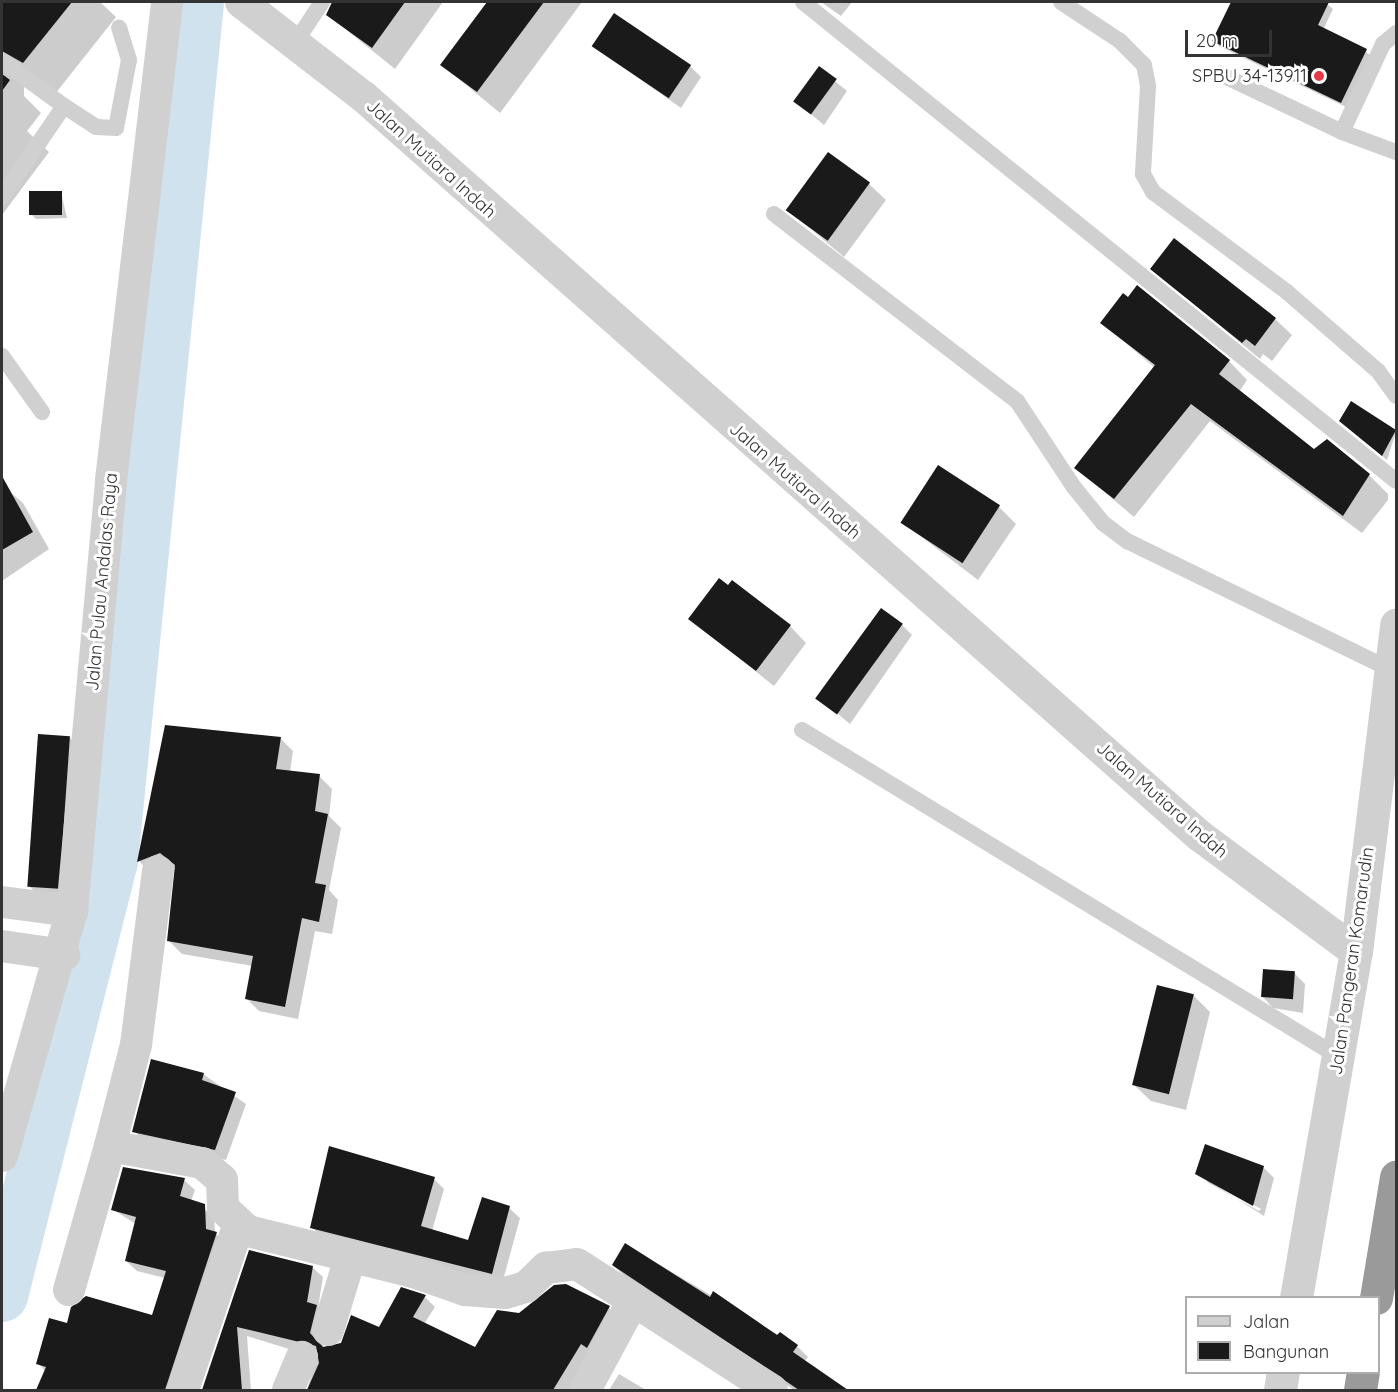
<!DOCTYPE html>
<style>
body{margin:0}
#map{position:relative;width:1398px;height:1392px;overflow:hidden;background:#fff;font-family:Quicksand,sans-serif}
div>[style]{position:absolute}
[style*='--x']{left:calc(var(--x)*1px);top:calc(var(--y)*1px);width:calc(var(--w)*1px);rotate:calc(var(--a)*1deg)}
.shadow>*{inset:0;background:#0003}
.river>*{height:52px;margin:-26px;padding:0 26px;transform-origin:26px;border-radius:26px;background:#cfe2ee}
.building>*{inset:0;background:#1a1a1a;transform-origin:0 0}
.service>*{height:16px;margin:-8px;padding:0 8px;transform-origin:8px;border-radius:8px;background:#d0d0d0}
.minor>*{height:32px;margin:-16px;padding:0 16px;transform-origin:16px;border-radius:16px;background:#d0d0d0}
.tertiary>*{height:33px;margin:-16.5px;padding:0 16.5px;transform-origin:16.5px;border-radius:16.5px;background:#d0d0d0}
.motorway>*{height:33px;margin:-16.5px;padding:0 16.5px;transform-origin:16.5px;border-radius:16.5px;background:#9a9a9a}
.dots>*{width:16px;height:16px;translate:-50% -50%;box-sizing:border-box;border:3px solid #fff;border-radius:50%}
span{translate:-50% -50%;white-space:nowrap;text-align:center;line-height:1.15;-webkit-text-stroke:6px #fff;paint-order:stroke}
.poi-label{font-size:18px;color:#333}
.right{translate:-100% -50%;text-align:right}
.street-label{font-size:18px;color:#333}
.frame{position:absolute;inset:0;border:3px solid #333;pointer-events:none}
.legend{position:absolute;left:1185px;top:1296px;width:195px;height:78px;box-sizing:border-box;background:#fff;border:2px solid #adadad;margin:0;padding:8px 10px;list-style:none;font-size:18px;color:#333}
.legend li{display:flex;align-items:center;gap:12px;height:30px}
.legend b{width:30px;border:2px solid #adadad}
.scale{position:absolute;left:1185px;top:30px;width:87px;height:27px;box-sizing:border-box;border:3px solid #333;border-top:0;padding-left:8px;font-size:18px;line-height:21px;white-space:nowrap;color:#333;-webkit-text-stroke:4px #fff;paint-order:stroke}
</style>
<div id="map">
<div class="shadow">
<i style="clip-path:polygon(100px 2px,116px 17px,55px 94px,24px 87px,24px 96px,41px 113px,27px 131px,49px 152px,2px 215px,2px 45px,6px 39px,2px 3px)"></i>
<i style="clip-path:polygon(336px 2px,443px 2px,395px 69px,328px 15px)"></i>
<i style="clip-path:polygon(488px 2px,582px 2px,500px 113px,442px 65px)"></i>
<i style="clip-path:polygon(821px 2px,852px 2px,841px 16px)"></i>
<i style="clip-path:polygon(1236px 2px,1327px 4px,1333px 9px,1323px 30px,1371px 55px,1346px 107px,1219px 46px,1214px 41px)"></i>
<i style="clip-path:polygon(593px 46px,690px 66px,701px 77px,681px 108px)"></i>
<i style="clip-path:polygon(819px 68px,847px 91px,824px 125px,796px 102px)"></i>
<i style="clip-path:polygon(869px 184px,886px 200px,844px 257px,788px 210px)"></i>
<i style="clip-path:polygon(61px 192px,67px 218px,36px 219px,31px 214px)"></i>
<i style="clip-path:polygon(1152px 269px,1275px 319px,1292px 335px,1272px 361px,1263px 354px,1260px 359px)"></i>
<i style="clip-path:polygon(1102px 323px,1229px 361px,1247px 380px,1239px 392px,1314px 450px,1369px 475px,1388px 494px,1388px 500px,1362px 533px,1210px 421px,1134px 517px,1076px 468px,1154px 367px)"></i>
<i style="clip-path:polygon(1352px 403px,1396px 432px,1387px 460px,1346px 426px)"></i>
<i style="clip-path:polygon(2px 485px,23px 503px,49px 549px,2px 581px)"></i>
<i style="clip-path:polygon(999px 507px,1016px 524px,978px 580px,902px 522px)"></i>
<i style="clip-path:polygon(690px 619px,790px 626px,806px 643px,774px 686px)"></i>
<i style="clip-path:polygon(902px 625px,912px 635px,850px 724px,820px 699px)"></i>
<i style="clip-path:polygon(166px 727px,280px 738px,293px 751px,290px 772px,319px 776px,332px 789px,329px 816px,341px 828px,329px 890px,338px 900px,332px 934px,315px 931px,298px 1019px,259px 1011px,246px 998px,253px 966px,182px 954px,169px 941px,176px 867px,152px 874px,139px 861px)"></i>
<i style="clip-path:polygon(69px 737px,80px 748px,66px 900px,40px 897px,30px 887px)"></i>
<i style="clip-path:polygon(1294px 973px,1305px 984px,1303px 1013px,1273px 1008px,1262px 996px)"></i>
<i style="clip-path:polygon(1193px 995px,1210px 1012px,1186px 1110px,1151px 1101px,1134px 1085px)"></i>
<i style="clip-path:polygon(203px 1074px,246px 1104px,226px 1160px,145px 1142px,134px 1131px)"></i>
<i style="clip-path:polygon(evenodd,1263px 1167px,1274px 1178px,1264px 1216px,1196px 1173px,1263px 1167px,1207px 1179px,1261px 1209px,1259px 1211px,1207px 1182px,1207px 1179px)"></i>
<i style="clip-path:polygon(434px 1179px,444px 1189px,432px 1231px,469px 1242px,509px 1208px,520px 1218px,502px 1284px,322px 1238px,312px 1227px)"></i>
<i style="clip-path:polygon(184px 1180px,195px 1190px,191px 1201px,214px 1216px,215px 1233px,227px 1244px,177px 1390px,38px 1390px,46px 1372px,38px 1363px,68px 1325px,153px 1317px,165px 1278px,137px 1271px,126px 1261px,136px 1224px,112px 1209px)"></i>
<i style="clip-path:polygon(626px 1245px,797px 1346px,808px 1357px,804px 1362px,845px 1390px,794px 1390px,624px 1276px,613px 1265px)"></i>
<i style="clip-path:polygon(250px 1252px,312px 1267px,323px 1277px,318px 1308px,326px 1317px,323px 1349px,380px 1329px,425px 1297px,435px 1307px,424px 1324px,475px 1349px,520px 1315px,609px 1308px,619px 1318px,571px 1390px,307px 1390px,319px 1350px,302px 1353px,247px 1336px,251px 1390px,203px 1390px)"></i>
<i style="clip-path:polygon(619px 1374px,646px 1390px,609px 1390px)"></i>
</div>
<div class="river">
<i style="--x:2;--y:1296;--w:449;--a:-75.8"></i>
<i style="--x:112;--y:861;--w:863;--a:-84.28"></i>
</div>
<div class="building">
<i style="clip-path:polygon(2px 2px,72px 2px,23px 63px,2px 51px)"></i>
<i style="clip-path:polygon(332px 2px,405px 2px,372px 48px,326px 15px)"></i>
<i style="clip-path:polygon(487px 2px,544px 2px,477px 92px,440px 65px)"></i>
<i style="clip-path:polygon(1231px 2px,1329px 2px,1318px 25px,1367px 49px,1341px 103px,1212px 41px)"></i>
<i style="left:614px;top:13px;width:93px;height:40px;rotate:34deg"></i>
<i style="left:819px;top:66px;width:22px;height:44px;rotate:36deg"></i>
<i style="clip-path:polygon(2px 74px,10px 80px,2px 91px)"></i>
<i style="left:828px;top:152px;width:52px;height:72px;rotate:36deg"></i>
<i style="left:29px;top:191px;width:33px;height:24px"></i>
<i style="clip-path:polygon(1174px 238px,1276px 318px,1255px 346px,1246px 339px,1242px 343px,1150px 269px)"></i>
<i style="clip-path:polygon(1137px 285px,1230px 360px,1219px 374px,1314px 449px,1327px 439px,1370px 474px,1343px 516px,1191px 404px,1114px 499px,1074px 468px,1155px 365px,1100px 323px,1123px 293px,1128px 297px)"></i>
<i style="clip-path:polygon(1351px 401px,1396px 430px,1382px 456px,1339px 421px)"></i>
<i style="left:938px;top:465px;width:74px;height:69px;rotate:33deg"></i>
<i style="clip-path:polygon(2px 476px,33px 532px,2px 550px)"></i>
<i style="clip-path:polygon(719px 578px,728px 585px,732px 580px,791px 625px,756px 671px,688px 619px)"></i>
<i style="left:881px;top:608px;width:27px;height:112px;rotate:36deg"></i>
<i style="clip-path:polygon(165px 725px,281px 737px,276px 769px,320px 774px,315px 811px,328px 814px,315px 883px,326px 885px,319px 922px,302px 918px,285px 1007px,245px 999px,253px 956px,167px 941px,175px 865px,160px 853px,137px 862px)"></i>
<i style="left:38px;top:734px;width:32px;height:153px;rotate:4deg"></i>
<i style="left:1263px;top:969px;width:32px;height:28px;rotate:4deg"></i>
<i style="left:1157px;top:985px;width:38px;height:103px;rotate:14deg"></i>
<i style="clip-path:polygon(151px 1059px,204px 1073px,202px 1080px,236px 1092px,215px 1150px,132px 1132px)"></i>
<i style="clip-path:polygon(1205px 1144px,1264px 1166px,1253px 1206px,1195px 1174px)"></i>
<i style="clip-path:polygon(329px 1146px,435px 1177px,421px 1226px,468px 1240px,482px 1197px,510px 1206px,492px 1274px,310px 1228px)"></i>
<i style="clip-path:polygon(123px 1167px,185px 1178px,180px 1196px,205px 1204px,206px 1229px,217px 1232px,165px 1390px,36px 1390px,46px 1367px,36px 1364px,49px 1318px,67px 1323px,71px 1307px,86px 1296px,152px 1315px,166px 1271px,125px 1261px,136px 1217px,111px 1210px)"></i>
<i style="clip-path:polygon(625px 1243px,710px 1297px,713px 1291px,777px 1335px,780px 1332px,798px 1345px,793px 1352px,848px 1390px,799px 1390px,612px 1265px)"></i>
<i style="clip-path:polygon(249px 1250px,313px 1266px,307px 1302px,317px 1305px,310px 1333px,323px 1347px,341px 1343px,351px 1315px,379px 1327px,401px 1287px,426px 1295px,413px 1317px,475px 1347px,497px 1310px,519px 1313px,554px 1285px,566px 1284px,610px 1306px,587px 1348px,581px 1344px,553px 1390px,307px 1390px,319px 1363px,316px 1346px,237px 1327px,242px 1390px,202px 1390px)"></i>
</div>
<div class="service">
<i style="--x:803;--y:2;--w:762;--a:38.93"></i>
<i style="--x:1061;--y:2;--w:71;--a:33.5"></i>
<i style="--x:1120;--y:41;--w:34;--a:45"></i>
<i style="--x:1144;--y:65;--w:21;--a:79"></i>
<i style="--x:1148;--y:86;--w:88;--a:93.3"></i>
<i style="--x:1143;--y:174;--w:21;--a:61"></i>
<i style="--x:1153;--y:192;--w:167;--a:36.7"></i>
<i style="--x:1287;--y:292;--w:121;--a:41"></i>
<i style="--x:1378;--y:371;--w:31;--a:54"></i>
<i style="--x:295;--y:43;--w:49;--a:-56.6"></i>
<i style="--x:2;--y:61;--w:77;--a:36"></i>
<i style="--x:64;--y:106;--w:110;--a:124.3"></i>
<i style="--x:1218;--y:73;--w:137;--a:25.4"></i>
<i style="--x:1342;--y:132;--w:58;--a:20.3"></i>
<i style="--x:64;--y:106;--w:38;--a:33"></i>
<i style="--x:96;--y:127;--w:20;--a:3"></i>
<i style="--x:116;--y:128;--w:69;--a:-79.2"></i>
<i style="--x:129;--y:60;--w:34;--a:-107"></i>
<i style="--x:1342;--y:132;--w:97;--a:-65"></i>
<i style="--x:1383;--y:44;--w:17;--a:-40"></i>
<i style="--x:774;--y:214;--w:307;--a:37.6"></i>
<i style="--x:1017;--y:401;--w:102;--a:56.6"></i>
<i style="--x:1073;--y:486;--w:48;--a:51"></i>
<i style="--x:1103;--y:523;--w:30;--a:37"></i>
<i style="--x:1127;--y:541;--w:292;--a:26"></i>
<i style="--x:2;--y:356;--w:69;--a:54.5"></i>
<i style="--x:802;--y:730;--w:629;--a:31.34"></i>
</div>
<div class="minor">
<i style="--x:241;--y:2;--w:155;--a:37.7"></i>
<i style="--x:364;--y:97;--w:1116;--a:41.48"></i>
<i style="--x:1200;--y:836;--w:194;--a:36.6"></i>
<i style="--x:2;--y:902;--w:71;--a:7.3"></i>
<i style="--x:2;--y:946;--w:63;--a:8.3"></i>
<i style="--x:110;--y:1146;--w:104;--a:-75.6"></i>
<i style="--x:136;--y:1045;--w:175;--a:-82.8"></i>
<i style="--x:2;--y:1156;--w:255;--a:-74.1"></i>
<i style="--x:72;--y:911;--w:433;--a:-84.8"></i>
<i style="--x:111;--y:480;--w:481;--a:-83.3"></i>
<i style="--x:69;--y:1290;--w:150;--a:-74.1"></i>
<i style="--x:110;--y:1146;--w:94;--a:10.5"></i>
<i style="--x:202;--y:1163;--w:26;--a:40"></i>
<i style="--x:222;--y:1180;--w:28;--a:88"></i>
<i style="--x:223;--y:1208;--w:34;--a:43"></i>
<i style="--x:248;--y:1231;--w:167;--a:13.9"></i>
<i style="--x:410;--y:1271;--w:58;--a:19.1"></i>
<i style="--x:465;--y:1290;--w:40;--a:4.3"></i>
<i style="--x:505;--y:1293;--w:22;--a:-16"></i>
<i style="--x:526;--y:1287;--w:28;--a:-44"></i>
<i style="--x:546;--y:1268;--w:31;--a:-7"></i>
<i style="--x:577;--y:1264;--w:232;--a:32.9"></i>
<i style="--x:328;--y:1330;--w:78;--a:-73"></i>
<i style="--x:183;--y:1390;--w:175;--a:-71.4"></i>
<i style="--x:288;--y:1390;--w:36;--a:-67"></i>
<i style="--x:585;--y:1390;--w:103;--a:-61.7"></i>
</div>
<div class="tertiary">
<i style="--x:1296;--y:1298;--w:351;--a:-80.2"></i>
<i style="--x:1356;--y:952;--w:330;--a:-83"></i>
<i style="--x:1280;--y:1390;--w:18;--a:-81"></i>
</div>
<div class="motorway">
<i style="--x:1376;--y:1298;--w:123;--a:-80.6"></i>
<i style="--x:1360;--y:1390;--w:18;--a:-81"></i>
</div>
<div class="dots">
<i style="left:1319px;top:76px;background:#e63946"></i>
</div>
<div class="poi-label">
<span class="right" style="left:1307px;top:76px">SPBU 34-13911</span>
</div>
<div class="street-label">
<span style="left:431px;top:159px;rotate:42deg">Jalan Mutiara Indah</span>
<span style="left:795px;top:481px;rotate:41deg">Jalan Mutiara Indah</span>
<span style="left:102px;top:582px;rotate:-85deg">Jalan Pulau Andalas Raya</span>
<span style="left:1162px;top:800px;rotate:41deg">Jalan Mutiara Indah</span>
<span style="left:1352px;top:961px;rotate:-82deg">Jalan Pangeran Komarudin</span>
</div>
<div class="frame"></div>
<ul class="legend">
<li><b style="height:8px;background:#d0d0d0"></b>Jalan</li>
<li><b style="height:16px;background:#1a1a1a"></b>Bangunan</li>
</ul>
<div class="scale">20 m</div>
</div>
